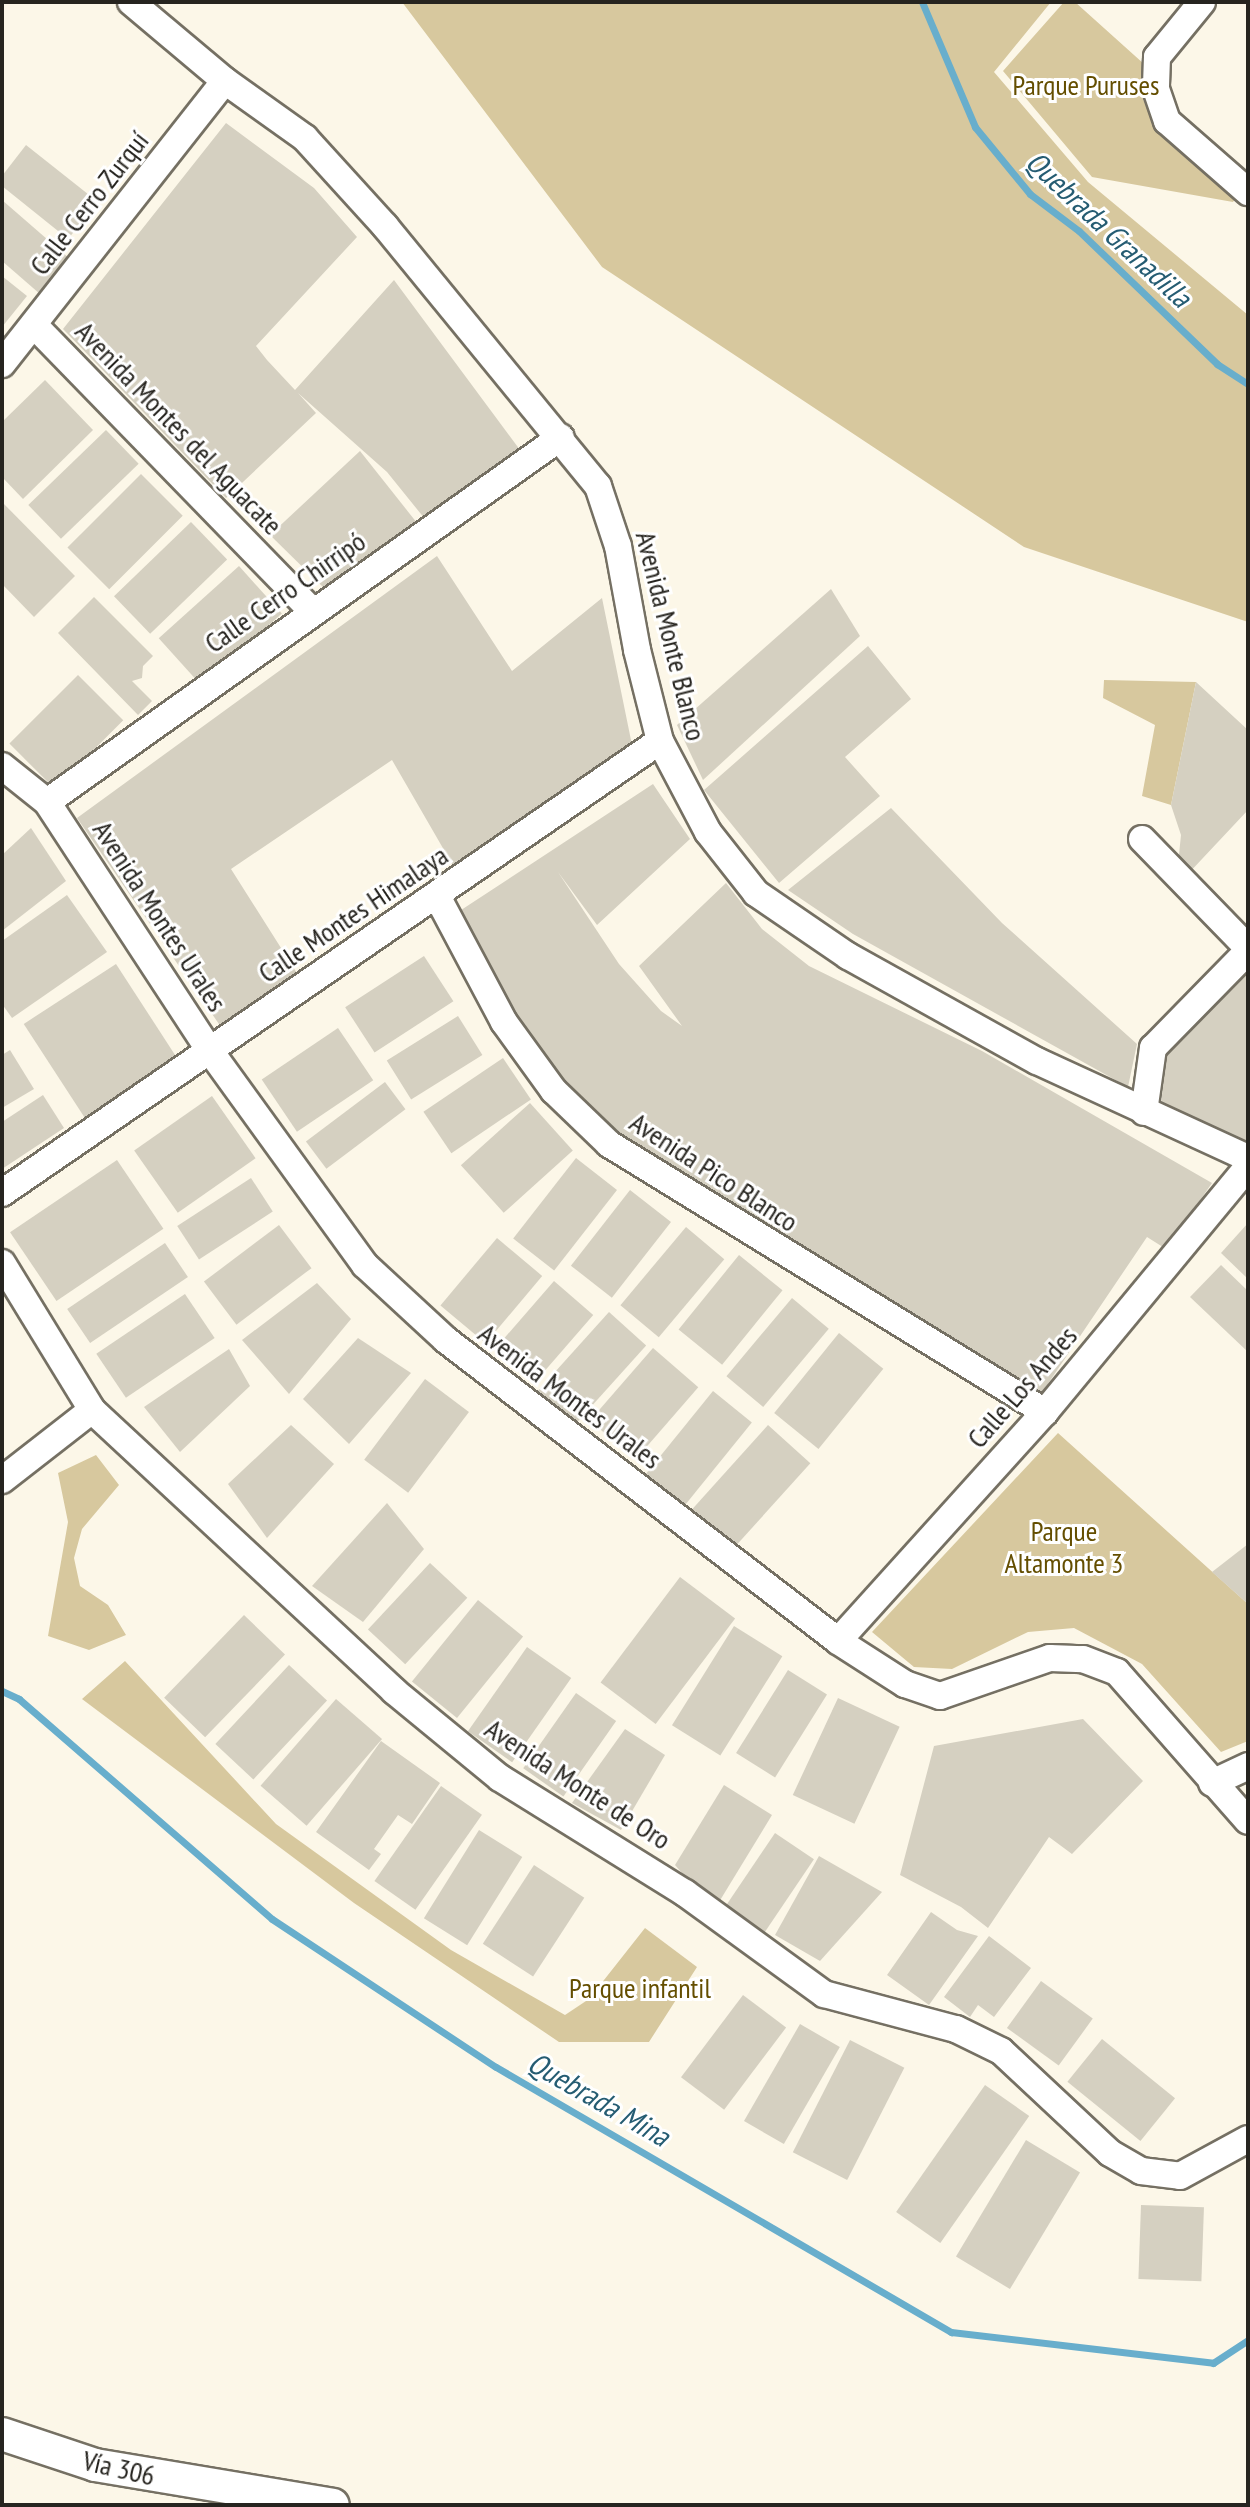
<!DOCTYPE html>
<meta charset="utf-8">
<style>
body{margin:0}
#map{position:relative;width:1250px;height:2507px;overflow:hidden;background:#fcf7e8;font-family:"PT Sans Narrow",sans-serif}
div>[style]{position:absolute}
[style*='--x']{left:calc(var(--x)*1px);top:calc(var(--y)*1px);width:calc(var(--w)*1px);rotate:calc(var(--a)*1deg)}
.green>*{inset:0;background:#d7c89e}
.stream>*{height:7px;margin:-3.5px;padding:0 3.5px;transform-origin:3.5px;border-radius:3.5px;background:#68aecc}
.building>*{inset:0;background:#d5d0c1;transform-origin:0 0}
.roads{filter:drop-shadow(2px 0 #757063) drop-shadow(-2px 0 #757063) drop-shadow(0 2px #757063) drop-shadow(0 -2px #757063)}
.minor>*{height:26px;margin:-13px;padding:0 13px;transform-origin:13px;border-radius:13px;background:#fff}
.tertiary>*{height:32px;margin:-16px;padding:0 16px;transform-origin:16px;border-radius:16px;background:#fff}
span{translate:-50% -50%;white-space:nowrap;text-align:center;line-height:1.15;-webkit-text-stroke:6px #fff;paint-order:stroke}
.park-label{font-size:28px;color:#644e00}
.street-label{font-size:28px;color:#26241f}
.water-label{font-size:30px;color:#255c72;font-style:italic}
.frame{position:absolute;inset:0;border:4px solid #26241f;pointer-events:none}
</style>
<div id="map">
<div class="green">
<i style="clip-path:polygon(402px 2px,1051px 2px,994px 72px,1088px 182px,1248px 315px,1248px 622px,1024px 547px,602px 267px)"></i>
<i style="clip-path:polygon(1064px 2px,1075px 2px,1144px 64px,1140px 92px,1151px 118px,1238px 195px,1233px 202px,1092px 177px,1003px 71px)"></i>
<i style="clip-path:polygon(1104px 680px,1196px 682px,1171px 805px,1142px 796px,1155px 725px,1103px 698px)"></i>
<i style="clip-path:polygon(1058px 1433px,1248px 1604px,1248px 1741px,1221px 1752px,1142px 1664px,1074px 1628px,1028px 1632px,952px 1669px,914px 1667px,872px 1632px)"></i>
<i style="clip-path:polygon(96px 1455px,119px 1485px,82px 1529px,74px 1558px,80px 1586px,108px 1605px,126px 1635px,89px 1650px,48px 1636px,68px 1522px,58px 1473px)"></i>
<i style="clip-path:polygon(125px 1661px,276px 1824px,451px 1950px,565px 2015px,589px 1999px,645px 1928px,697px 1967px,649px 2042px,559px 2042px,354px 1903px,82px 1699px)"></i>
</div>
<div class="stream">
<i style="--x:922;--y:2;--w:136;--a:67"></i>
<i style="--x:975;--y:127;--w:87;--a:50.6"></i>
<i style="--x:1030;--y:194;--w:61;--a:37.1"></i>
<i style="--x:1079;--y:231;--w:192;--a:43.9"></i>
<i style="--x:1217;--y:364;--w:37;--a:33"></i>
<i style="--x:2;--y:1691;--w:19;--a:25"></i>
<i style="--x:19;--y:1699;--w:335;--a:41"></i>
<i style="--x:272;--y:1919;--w:268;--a:33.5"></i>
<i style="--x:496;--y:2067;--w:527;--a:30.22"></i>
<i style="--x:951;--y:2332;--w:264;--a:6.7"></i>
<i style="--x:1213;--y:2363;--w:42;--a:-33.3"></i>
</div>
<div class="building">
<i style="clip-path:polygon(226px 123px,314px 188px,357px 237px,256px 346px,267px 360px,295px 390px,394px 280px,523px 454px,429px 524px,387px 472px,298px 393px,316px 413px,226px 498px,63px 329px)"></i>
<i style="clip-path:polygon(26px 145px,98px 202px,68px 239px,2px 186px,2px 176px)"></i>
<i style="clip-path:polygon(2px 200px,70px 259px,40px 294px,2px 261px)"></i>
<i style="clip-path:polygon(2px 276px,27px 296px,2px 327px)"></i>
<i style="clip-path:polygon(45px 380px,93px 430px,23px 499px,2px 477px,2px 422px)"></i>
<i style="left:106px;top:430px;width:47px;height:108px;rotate:46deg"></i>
<i style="clip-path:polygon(360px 451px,421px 528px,327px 591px,270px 535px)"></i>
<i style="left:141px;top:474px;width:59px;height:104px;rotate:45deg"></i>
<i style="clip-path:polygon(2px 502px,75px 576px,34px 617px,2px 584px)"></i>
<i style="left:191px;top:522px;width:52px;height:107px;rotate:46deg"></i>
<i style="clip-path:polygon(437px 556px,512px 671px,602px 598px,632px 745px,455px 869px,392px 760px,231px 869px,300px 978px,221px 1027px,77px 818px)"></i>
<i style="left:239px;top:566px;width:64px;height:108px;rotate:48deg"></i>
<i style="clip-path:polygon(831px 589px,860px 636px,703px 780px,677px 725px)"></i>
<i style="clip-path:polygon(94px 597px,153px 656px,143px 666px,142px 678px,132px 681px,152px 701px,138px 715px,58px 633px)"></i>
<i style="clip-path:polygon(868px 646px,911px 699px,845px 757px,880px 796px,779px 883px,704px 790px)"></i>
<i style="left:78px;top:675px;width:64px;height:97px;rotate:45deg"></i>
<i style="clip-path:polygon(1196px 682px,1248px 730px,1248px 810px,1187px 875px,1178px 864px,1181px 835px,1171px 805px)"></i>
<i style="clip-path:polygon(653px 784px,690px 839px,597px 925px,558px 872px,619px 964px,661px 1011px,682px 1026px,639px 966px,726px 883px,762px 929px,809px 966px,982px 1051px,1212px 1183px,1166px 1249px,1147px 1237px,1039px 1397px,616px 1139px,567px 1094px,524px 1037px,455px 914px)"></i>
<i style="clip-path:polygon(891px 808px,1002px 923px,1137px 1044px,1128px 1087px,853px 934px,788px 890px)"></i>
<i style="clip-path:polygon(31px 828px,66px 881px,2px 931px,2px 855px)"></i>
<i style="clip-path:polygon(67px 895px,107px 952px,12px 1018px,2px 1004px,2px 941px)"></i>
<i style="left:424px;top:956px;width:54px;height:94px;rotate:57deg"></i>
<i style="left:116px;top:964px;width:112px;height:110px;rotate:57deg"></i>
<i style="clip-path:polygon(1248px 965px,1248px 1147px,1160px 1110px,1168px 1049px)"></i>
<i style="left:458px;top:1016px;width:46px;height:84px;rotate:58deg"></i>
<i style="left:338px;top:1028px;width:63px;height:92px;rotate:56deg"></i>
<i style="clip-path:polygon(10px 1050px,34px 1089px,2px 1108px,2px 1055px)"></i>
<i style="left:503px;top:1058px;width:50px;height:96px;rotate:56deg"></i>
<i style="left:385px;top:1082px;width:34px;height:99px;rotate:53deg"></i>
<i style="clip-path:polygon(43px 1095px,64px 1128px,2px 1169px,2px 1122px)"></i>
<i style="left:212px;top:1096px;width:76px;height:95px;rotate:55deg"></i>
<i style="left:530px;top:1103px;width:64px;height:93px;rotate:48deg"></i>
<i style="left:576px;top:1158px;width:52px;height:102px;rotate:38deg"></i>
<i style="left:117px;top:1160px;width:83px;height:129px;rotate:56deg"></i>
<i style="left:251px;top:1178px;width:40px;height:88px;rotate:57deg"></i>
<i style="left:630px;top:1190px;width:52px;height:96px;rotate:38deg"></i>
<i style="clip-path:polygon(1248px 1223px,1248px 1279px,1221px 1253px)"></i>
<i style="left:279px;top:1225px;width:54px;height:94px;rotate:53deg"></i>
<i style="left:686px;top:1227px;width:50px;height:102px;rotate:40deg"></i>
<i style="left:497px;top:1238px;width:59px;height:88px;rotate:40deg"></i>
<i style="left:165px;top:1243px;width:41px;height:118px;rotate:56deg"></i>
<i style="left:739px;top:1255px;width:56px;height:96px;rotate:39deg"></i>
<i style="clip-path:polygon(1221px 1265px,1248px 1291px,1248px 1352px,1190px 1297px)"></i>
<i style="left:554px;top:1281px;width:52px;height:87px;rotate:41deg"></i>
<i style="clip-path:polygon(317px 1283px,351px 1319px,289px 1394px,242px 1340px)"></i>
<i style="left:185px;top:1294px;width:53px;height:107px;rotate:56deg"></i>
<i style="left:792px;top:1298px;width:48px;height:102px;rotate:40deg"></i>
<i style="left:609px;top:1312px;width:50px;height:108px;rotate:42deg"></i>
<i style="left:839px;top:1333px;width:57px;height:103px;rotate:39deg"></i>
<i style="clip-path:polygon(358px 1338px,411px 1373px,349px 1444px,303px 1399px)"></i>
<i style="left:653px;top:1348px;width:60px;height:96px;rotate:41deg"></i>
<i style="clip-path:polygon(229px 1349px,250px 1386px,180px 1452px,144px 1407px)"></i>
<i style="left:425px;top:1379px;width:55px;height:101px;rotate:37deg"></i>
<i style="left:713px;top:1391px;width:50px;height:109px;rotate:39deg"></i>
<i style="clip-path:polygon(291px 1425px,334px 1464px,267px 1538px,228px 1484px)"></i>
<i style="left:768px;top:1425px;width:57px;height:114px;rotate:42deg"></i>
<i style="clip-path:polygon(387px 1503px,424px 1549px,363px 1622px,312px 1586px)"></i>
<i style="clip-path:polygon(1248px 1544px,1248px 1604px,1212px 1572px)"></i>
<i style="left:430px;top:1563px;width:51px;height:91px;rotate:43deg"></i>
<i style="left:680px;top:1577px;width:69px;height:132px;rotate:37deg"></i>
<i style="left:478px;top:1600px;width:58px;height:105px;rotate:39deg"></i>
<i style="left:244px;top:1615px;width:57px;height:115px;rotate:44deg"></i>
<i style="left:734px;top:1626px;width:57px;height:117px;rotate:32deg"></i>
<i style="left:527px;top:1647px;width:54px;height:103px;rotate:35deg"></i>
<i style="left:289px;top:1665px;width:52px;height:108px;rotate:43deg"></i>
<i style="left:788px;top:1670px;width:46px;height:98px;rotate:32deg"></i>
<i style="left:576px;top:1693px;width:49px;height:92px;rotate:35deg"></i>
<i style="left:838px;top:1698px;width:68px;height:107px;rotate:25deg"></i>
<i style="left:336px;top:1699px;width:61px;height:115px;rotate:41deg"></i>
<i style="clip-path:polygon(1083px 1719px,1143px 1781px,1072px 1854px,1049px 1837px,988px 1928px,961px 1907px,900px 1875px,934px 1746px)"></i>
<i style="clip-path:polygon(625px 1729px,665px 1755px,621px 1830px,572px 1803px)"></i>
<i style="clip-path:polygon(381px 1741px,440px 1783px,412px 1824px,398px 1815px,374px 1849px,381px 1854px,369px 1870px,316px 1832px)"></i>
<i style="clip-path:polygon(724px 1785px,772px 1815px,719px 1902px,694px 1887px,675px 1865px)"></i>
<i style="left:441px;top:1786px;width:50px;height:116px;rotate:35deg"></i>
<i style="left:479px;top:1830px;width:51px;height:104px;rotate:32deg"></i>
<i style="left:775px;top:1833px;width:47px;height:96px;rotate:34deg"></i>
<i style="clip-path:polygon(819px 1856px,882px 1892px,820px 1961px,775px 1935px)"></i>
<i style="left:534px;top:1865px;width:60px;height:94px;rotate:33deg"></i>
<i style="clip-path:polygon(931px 1912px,957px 1930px,978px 1936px,929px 2005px,887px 1975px)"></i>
<i style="clip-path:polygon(989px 1936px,1031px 1968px,994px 2017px,978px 2005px,970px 2017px,944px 1997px)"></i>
<i style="left:1041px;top:1981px;width:64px;height:58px;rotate:36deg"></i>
<i style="left:743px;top:1995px;width:54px;height:103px;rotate:37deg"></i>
<i style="left:800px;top:2024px;width:46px;height:112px;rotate:30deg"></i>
<i style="left:1102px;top:2039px;width:94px;height:55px;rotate:39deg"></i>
<i style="left:850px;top:2040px;width:61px;height:126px;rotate:27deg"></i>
<i style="left:985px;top:2085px;width:54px;height:155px;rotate:35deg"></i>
<i style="left:1026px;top:2140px;width:63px;height:136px;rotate:31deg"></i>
<i style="left:1141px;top:2205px;width:63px;height:74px;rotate:2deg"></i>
</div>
<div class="roads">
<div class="minor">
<i style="--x:131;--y:2;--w:123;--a:40"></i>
<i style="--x:225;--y:81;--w:98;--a:35.5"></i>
<i style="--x:305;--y:138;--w:119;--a:47.7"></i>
<i style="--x:385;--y:226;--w:336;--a:50.7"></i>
<i style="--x:598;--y:486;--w:63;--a:71.6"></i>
<i style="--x:618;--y:546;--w:106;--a:79.6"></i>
<i style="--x:637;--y:650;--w:94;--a:75.8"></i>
<i style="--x:660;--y:741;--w:103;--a:62.2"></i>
<i style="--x:708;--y:832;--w:78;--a:51.8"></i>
<i style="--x:756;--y:893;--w:112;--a:34.4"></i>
<i style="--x:848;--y:956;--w:216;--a:29.1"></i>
<i style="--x:1037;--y:1061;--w:232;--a:24.7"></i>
<i style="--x:1202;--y:2;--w:71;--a:129.3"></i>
<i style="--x:1157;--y:57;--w:32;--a:92"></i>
<i style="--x:1156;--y:89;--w:34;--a:71"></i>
<i style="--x:1167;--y:121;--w:108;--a:41.2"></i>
<i style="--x:34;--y:325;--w:399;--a:45.8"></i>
<i style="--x:2;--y:364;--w:360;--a:-51.8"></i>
<i style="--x:2;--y:766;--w:58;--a:38.7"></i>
<i style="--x:47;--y:802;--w:298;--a:56.8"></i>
<i style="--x:210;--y:1051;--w:264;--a:54.1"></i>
<i style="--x:365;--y:1265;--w:110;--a:42.8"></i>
<i style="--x:446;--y:1340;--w:494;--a:37.5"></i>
<i style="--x:838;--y:1641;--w:80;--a:32.7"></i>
<i style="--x:905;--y:1684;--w:37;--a:19"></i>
<i style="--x:940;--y:1696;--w:116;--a:-19.1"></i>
<i style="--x:1050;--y:1658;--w:33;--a:2"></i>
<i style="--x:1083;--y:1659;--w:36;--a:21"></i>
<i style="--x:1117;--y:1672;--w:198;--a:48.7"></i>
<i style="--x:47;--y:802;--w:630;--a:-35.38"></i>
<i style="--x:1142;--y:839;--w:152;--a:45.8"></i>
<i style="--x:437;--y:896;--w:143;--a:62"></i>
<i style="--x:504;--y:1022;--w:85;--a:54.1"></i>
<i style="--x:554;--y:1091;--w:76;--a:43.9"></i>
<i style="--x:609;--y:1144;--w:512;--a:31.58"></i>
<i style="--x:1144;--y:1112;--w:65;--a:-82"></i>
<i style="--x:1153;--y:1048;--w:136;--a:-45.6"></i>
<i style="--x:2;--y:1193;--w:798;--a:-34.49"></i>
<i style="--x:2;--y:1263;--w:172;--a:58.5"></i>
<i style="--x:92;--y:1410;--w:413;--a:42.9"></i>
<i style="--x:394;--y:1691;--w:137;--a:39.4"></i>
<i style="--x:500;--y:1778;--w:218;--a:31.9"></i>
<i style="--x:685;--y:1893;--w:172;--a:36"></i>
<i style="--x:824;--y:1994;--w:137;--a:14.9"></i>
<i style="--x:956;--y:2029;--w:50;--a:26.1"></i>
<i style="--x:1001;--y:2051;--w:149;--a:43.1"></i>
<i style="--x:1110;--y:2153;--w:36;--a:30"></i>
<i style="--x:1141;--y:2171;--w:39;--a:7"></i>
<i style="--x:1180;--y:2176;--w:77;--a:-28.6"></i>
<i style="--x:2;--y:1480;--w:114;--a:-37.9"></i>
<i style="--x:838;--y:1641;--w:309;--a:-47.9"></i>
<i style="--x:1045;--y:1412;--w:318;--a:-50.4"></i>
<i style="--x:1212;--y:1783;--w:40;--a:-25"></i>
</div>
<div class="tertiary">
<i style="--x:2;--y:2434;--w:98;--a:18.4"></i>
<i style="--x:95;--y:2465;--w:241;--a:9.5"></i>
</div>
</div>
<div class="park-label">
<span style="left:1086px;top:85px">Parque Puruses</span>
<span style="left:1064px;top:1547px">Parque<br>Altamonte 3</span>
<span style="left:640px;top:1988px">Parque infantil</span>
</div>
<div class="street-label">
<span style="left:89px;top:203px;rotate:-52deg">Calle Cerro Zurquí</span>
<span style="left:179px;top:428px;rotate:46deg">Avenida Montes del Aguacate</span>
<span style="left:285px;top:592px;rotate:-35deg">Calle Cerro Chirripó</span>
<span style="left:671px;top:636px;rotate:76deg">Avenida Monte Blanco</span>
<span style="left:353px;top:914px;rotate:-34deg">Calle Montes Himalaya</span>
<span style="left:160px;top:916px;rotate:57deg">Avenida Montes Urales</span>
<span style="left:714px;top:1172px;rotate:33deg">Avenida Pico Blanco</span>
<span style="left:1022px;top:1387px;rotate:-49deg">Calle Los Andes</span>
<span style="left:570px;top:1396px;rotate:37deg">Avenida Montes Urales</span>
<span style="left:578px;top:1784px;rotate:33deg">Avenida Monte de Oro</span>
<span style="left:119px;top:2468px;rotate:13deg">Vía 306</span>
</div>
<div class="water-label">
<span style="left:1109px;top:229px;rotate:43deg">Quebrada Granadilla</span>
<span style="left:599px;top:2099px;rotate:30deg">Quebrada Mina</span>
</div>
<div class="frame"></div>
</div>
